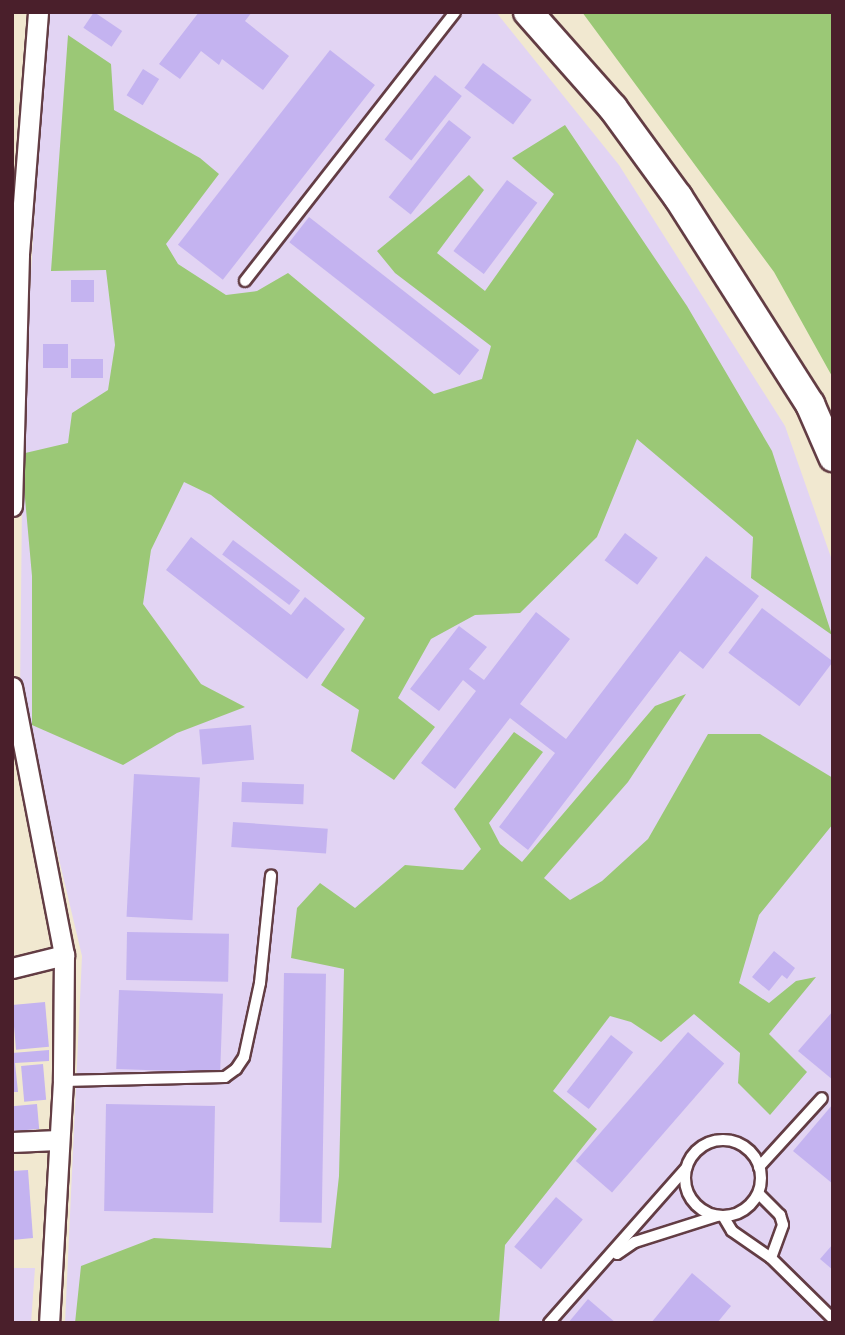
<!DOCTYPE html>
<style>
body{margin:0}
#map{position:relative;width:845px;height:1335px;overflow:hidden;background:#f1e8d0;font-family:Vollkorn,serif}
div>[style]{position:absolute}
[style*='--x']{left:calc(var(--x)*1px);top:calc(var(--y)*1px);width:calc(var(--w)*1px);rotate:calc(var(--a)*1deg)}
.built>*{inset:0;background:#e2d4f3}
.green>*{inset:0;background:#9bc876}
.building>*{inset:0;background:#c4b3f0;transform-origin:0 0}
.roads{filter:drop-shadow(2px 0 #633d44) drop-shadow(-2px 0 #633d44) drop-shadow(0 2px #633d44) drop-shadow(0 -2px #633d44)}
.lane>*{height:10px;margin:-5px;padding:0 5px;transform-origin:5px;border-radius:5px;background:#fff}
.lane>.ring{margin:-5px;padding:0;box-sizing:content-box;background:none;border:10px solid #fff;border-radius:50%}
.street>*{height:19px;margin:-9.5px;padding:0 9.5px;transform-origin:9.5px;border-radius:9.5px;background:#fff}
.secondary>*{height:28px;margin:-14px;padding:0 14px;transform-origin:14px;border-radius:14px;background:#fff}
span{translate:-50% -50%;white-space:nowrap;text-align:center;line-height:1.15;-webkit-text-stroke:5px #f7f3e8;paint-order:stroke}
.frame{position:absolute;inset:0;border:14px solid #4a1f2b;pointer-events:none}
</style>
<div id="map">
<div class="built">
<i style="clip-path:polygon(51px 12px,496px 12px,619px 165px,785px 426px,833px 563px,833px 1323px,65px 1323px,82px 956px,20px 695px,23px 408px,46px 22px)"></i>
<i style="clip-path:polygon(12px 1268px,35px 1268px,31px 1323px,12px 1323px)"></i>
</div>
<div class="green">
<i style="clip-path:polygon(582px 12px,833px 12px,833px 378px,774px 272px)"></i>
<i style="clip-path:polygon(68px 35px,111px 64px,114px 110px,200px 158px,219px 174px,166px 244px,178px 264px,226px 295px,257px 291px,288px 273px,434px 394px,482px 379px,491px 346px,395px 273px,377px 251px,469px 175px,484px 190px,437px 253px,485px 291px,554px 194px,512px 158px,565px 125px,687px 306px,772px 451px,832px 635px,751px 578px,753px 537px,637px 439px,597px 537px,520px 613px,475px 615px,431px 639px,398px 698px,435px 727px,394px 780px,351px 751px,359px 710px,321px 685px,365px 618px,211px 495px,184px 482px,151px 550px,143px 604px,201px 684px,245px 707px,177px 733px,123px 765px,32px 725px,32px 576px,21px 454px,68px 443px,72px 413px,108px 390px,115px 345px,106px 270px,51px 271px)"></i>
<i style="clip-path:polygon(686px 694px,628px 782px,544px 878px,570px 900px,602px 881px,648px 839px,708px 734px,760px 734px,833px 778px,833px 824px,759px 915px,739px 983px,769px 1003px,796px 981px,816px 977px,769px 1034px,807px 1072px,770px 1115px,738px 1083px,740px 1053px,694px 1014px,661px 1042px,631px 1022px,610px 1016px,553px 1091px,597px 1129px,505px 1245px,499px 1323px,75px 1323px,81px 1266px,154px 1238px,331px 1248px,339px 1176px,344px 969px,291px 958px,297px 908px,320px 883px,355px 908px,405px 865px,463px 870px,481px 849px,454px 809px,514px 732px,543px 752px,489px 823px,500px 844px,522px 862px,655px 706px)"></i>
</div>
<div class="building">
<i style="left:94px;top:12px;width:34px;height:19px;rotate:34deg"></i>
<i style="clip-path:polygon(199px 12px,252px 12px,245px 21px,289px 56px,263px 90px,222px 59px,219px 65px,201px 51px,180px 79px,159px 64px)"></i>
<i style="left:330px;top:50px;width:57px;height:247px;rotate:38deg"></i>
<i style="left:483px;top:63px;width:61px;height:31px;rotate:37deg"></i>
<i style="left:143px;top:69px;width:19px;height:31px;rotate:32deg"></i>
<i style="left:435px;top:75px;width:34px;height:82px;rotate:38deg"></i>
<i style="left:449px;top:120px;width:28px;height:98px;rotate:38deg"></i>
<i style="left:507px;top:180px;width:38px;height:89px;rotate:37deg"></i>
<i style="left:309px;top:217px;width:216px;height:32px;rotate:38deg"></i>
<i style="left:94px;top:280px;width:22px;height:23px;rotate:90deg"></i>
<i style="left:43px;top:344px;width:25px;height:24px"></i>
<i style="left:71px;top:359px;width:32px;height:19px"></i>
<i style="left:625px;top:533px;width:41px;height:34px;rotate:37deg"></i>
<i style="clip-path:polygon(191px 537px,291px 615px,305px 597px,345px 629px,307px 679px,166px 570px)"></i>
<i style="left:233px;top:540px;width:84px;height:18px;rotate:37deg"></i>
<i style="clip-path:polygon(706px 556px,759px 596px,703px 669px,680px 651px,528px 850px,499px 827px,555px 753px,510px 718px,455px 789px,421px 763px,476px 691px,463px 680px,439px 711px,410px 689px,459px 626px,487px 647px,469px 669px,484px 680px,536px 612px,570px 639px,520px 704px,566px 739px)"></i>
<i style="left:762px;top:608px;width:89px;height:56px;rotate:37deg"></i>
<i style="left:251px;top:725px;width:35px;height:52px;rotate:85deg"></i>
<i style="left:134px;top:774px;width:66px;height:143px;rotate:3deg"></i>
<i style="left:242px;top:782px;width:62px;height:20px;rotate:2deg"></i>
<i style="left:233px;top:822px;width:95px;height:25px;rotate:4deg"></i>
<i style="left:127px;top:932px;width:102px;height:48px;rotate:1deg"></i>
<i style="clip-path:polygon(774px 951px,795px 968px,787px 979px,782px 975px,769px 991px,752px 977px)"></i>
<i style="left:284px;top:973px;width:42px;height:249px;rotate:1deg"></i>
<i style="left:119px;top:990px;width:104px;height:79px;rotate:2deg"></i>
<i style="left:45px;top:1002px;width:45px;height:33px;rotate:85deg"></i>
<i style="clip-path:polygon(833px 1011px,833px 1080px,798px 1051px)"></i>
<i style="left:688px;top:1032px;width:48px;height:171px;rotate:41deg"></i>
<i style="left:611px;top:1035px;width:28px;height:72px;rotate:38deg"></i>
<i style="clip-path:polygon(49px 1050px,49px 1061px,15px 1063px,18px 1092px,12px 1092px,12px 1053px)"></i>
<i style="left:43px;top:1064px;width:36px;height:22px;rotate:85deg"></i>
<i style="left:37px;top:1104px;width:25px;height:25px;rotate:85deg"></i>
<i style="left:106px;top:1104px;width:109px;height:107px;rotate:1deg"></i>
<i style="clip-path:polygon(833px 1104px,833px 1184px,793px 1151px)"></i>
<i style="clip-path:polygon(28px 1170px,33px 1238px,12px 1240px,12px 1171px)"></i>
<i style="left:556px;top:1197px;width:35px;height:65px;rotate:40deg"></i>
<i style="clip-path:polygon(833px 1244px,833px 1270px,820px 1259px)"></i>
<i style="clip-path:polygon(692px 1273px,731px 1306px,717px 1323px,651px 1323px)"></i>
<i style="clip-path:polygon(588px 1299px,616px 1323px,568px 1323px)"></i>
</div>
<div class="roads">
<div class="lane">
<i style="--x:245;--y:281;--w:341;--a:-52"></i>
<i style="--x:63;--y:1081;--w:162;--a:-1.4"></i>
<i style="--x:225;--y:1077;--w:14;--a:-36"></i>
<i style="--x:236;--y:1069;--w:14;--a:-56"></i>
<i style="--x:244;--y:1057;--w:76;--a:-77.8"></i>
<i style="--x:260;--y:983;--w:108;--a:-84.1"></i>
<i class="ring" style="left:685px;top:1140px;width:66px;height:66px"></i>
<i style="--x:759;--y:1167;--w:93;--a:-47.6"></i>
<i style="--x:759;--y:1194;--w:30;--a:45"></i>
<i style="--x:780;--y:1215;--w:10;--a:73"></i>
<i style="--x:783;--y:1225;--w:35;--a:110"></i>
<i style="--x:723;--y:1216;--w:17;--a:59"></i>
<i style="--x:732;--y:1231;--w:47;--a:34.7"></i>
<i style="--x:771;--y:1258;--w:87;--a:44.5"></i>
<i style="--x:617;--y:1254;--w:22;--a:-34"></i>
<i style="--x:635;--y:1242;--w:86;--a:-17.6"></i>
<i style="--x:549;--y:1323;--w:207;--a:-48.5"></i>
</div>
<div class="street">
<i style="--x:12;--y:506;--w:252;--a:-88.4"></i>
<i style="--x:19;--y:254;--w:243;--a:-85.5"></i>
<i style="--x:12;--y:687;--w:273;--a:79"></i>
<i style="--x:64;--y:955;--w:126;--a:90.5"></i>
<i style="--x:63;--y:1081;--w:242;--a:93.3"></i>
<i style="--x:12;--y:968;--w:54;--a:-14"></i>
<i style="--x:12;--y:1142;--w:46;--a:-2.5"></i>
</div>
<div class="secondary">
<i style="--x:528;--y:12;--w:128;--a:48.5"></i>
<i style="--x:613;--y:108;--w:110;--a:53.9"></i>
<i style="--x:678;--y:197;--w:246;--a:57.5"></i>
<i style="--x:810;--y:404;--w:58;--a:66.5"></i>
</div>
</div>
<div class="frame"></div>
</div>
